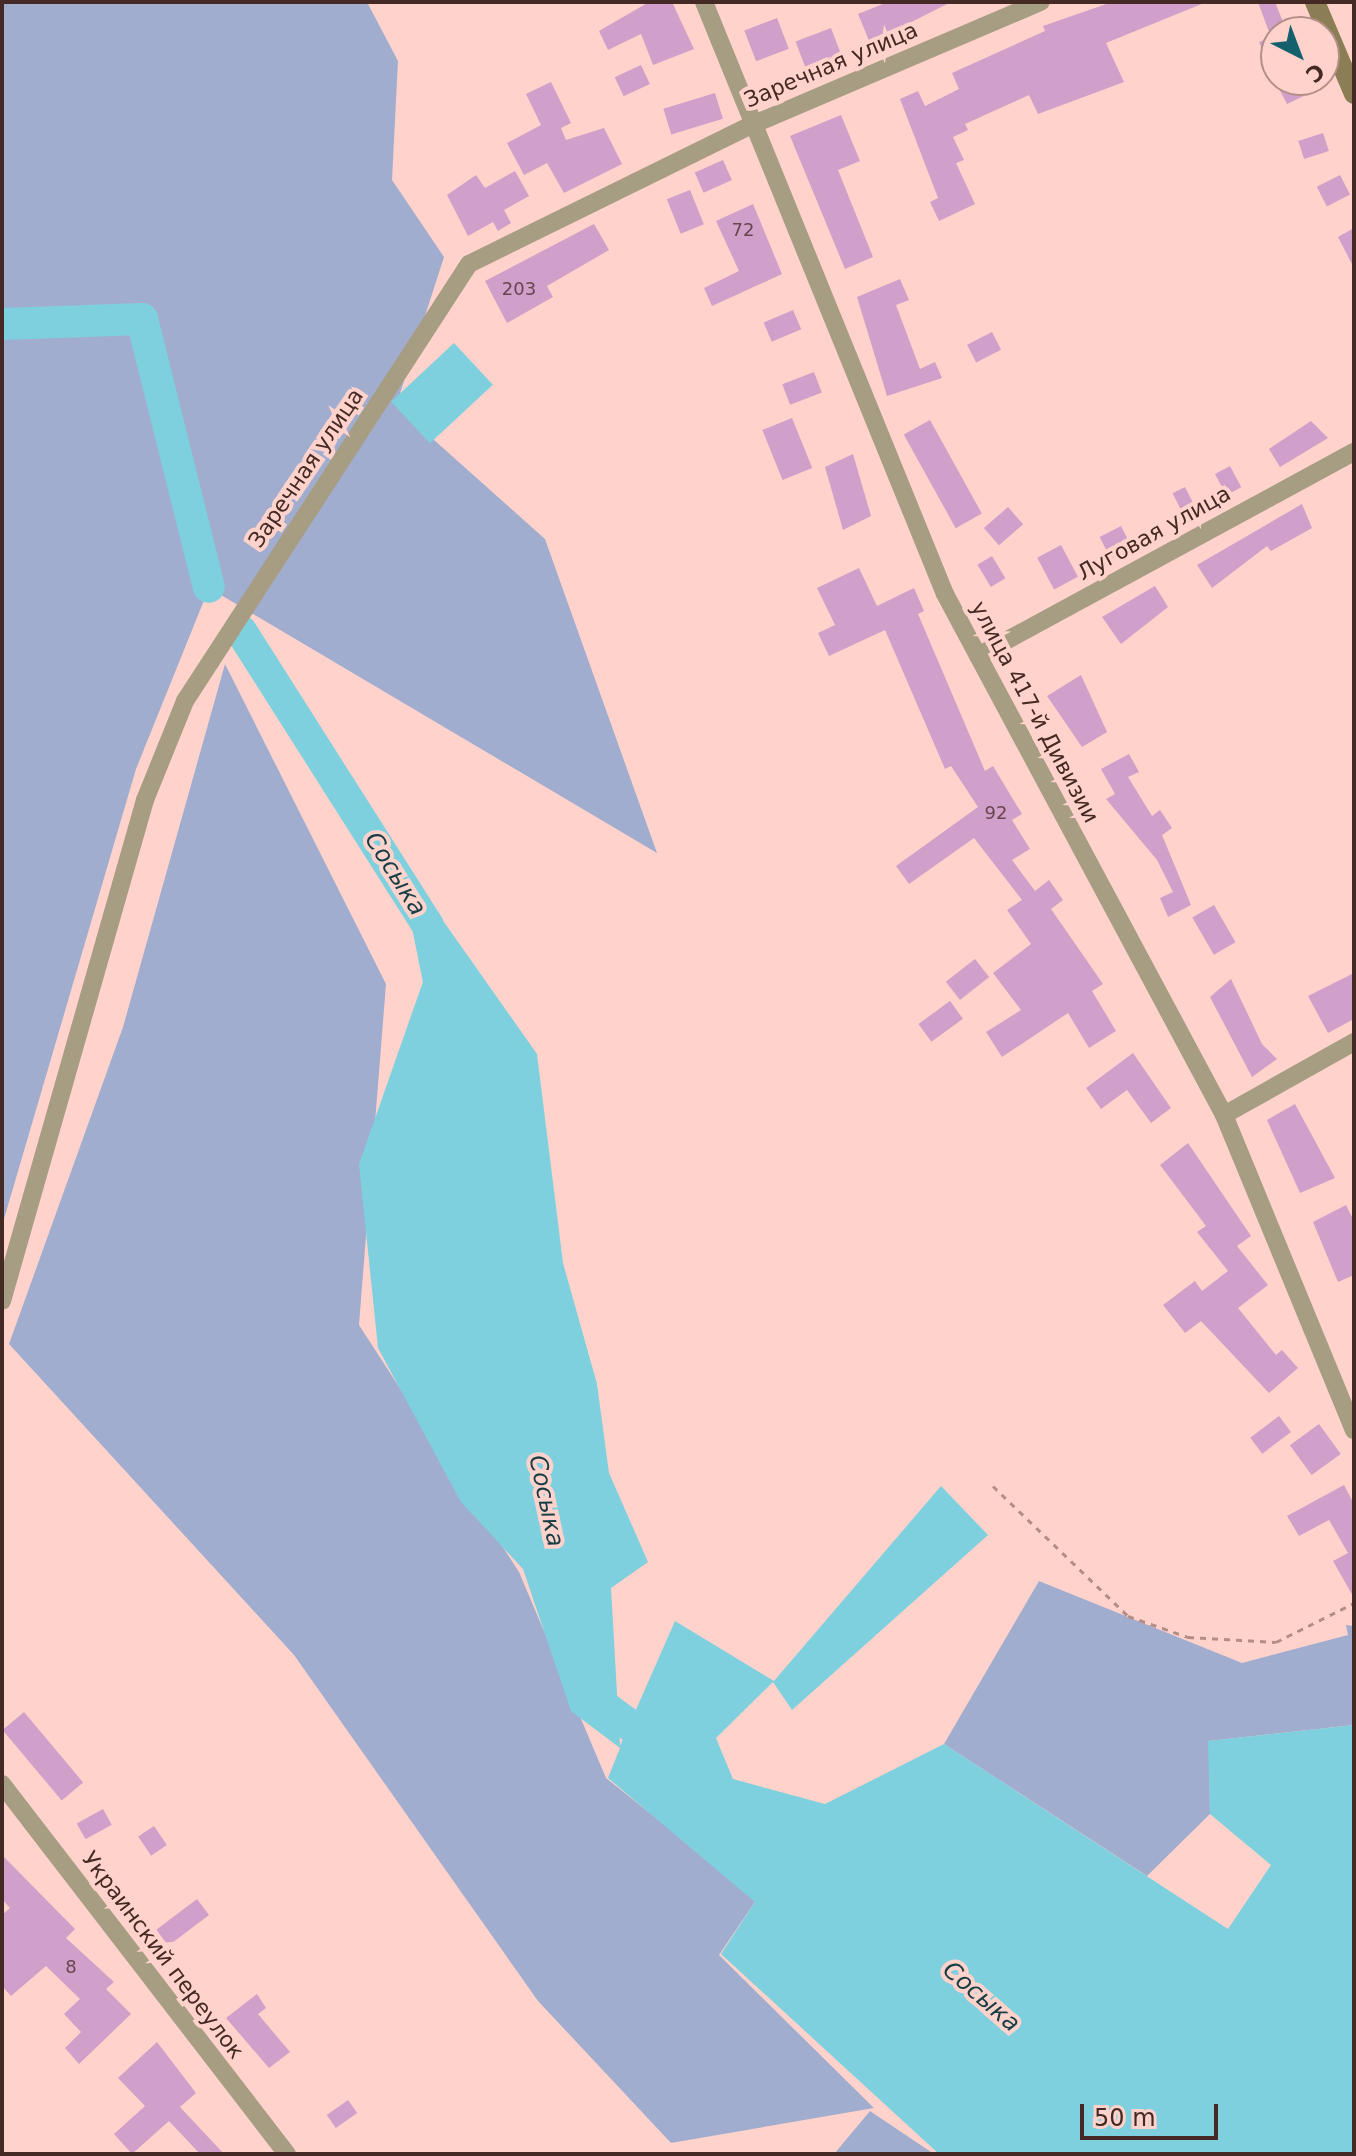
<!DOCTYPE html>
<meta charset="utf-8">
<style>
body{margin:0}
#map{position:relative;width:1356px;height:2156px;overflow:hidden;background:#ffd3cb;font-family:"DejaVu Sans",sans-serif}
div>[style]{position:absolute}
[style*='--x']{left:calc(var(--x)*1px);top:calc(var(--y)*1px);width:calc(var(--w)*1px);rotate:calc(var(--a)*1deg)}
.green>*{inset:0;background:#a1adcf}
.water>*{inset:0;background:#7ed0de;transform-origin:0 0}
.river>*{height:32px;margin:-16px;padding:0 16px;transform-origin:16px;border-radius:16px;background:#7ed0de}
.building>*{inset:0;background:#d09fca;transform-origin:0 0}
.path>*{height:3px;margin-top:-1.5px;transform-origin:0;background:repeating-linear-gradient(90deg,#b38e87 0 6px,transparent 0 12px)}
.street>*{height:18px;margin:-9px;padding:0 9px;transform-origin:9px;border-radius:9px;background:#a79d83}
.secondary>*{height:20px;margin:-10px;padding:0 10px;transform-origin:10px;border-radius:10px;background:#8b7d56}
span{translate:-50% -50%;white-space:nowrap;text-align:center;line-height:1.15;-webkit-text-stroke:8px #ffd3cb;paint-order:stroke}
.number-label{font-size:18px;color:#67464e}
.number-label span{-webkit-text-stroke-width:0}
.street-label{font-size:22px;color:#442924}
.water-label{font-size:24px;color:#173e45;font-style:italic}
.frame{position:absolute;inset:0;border:4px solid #442924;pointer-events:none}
.north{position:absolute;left:1260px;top:16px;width:80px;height:80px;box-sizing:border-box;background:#ffd3cb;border:2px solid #b48f88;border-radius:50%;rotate:138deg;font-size:22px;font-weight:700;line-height:32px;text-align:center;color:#442924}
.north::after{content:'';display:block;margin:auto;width:28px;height:36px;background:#14606c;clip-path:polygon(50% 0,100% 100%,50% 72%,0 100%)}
.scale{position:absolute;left:1080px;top:2104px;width:138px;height:36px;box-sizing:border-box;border:4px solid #442924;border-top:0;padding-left:10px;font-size:24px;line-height:28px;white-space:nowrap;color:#442924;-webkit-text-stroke:6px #ffd3cb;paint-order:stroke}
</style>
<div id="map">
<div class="green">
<i style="clip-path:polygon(2px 2px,367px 2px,398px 61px,392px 180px,444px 257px,396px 406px,545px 539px,657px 853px,209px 588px,136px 769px,4px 1219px)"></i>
<i style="clip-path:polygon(225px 664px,386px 984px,359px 1325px,519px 1572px,606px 1778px,757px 1899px,719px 1955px,874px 2108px,671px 2143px,538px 2001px,294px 1655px,9px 1344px,123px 1027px)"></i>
<i style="clip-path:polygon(1039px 1581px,1242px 1663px,1348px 1635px,1346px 1625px,1354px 1626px,1354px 1725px,1209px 1741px,1210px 1814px,1147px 1876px,944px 1744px)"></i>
<i style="clip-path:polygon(870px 2111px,934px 2154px,834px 2154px)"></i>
</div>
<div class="water">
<i style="left:454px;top:343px;width:57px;height:86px;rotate:47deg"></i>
<i style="clip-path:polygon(444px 922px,537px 1054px,563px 1263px,597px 1384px,609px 1473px,648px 1562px,611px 1588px,620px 1746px,675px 1621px,774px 1681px,941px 1486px,988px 1535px,792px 1710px,773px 1682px,716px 1738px,733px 1779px,825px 1804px,944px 1744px,1228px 1929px,1271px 1865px,1210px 1814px,1208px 1741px,1354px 1725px,1354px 2154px,939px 2154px,721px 1954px,755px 1902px,608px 1778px,620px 1748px,571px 1711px,523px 1569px,461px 1502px,378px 1348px,359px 1164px)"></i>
</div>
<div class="river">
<i style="--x:2;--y:324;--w:140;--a:-2"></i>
<i style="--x:142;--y:319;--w:276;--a:76"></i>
<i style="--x:241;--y:631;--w:349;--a:57.6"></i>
<i style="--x:428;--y:926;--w:71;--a:78.7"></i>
<i style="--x:585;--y:1692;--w:101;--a:36.5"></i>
</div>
<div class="building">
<i style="clip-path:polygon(649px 2px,672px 2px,694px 49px,653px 65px,641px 34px,608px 50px,599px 31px)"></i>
<i style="clip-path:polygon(888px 2px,951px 2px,870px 43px,858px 14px)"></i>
<i style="clip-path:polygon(1112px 2px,1204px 3px,1106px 43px,1124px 82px,1038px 114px,1029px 95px,965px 124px,968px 130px,953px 137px,964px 160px,956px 163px,975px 204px,939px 221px,930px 202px,938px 198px,900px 99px,918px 91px,925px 106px,959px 89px,952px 73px,1045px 31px,1043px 26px)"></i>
<i style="clip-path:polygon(1258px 2px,1275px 2px,1287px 32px,1269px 32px)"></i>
<i style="left:777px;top:18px;width:33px;height:35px;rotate:69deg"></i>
<i style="left:831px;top:28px;width:33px;height:38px;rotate:69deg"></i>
<i style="clip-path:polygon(1276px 35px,1276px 83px,1259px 42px)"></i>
<i style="left:641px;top:65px;width:21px;height:29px;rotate:65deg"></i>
<i style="clip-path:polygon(1292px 80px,1304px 80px,1310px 93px,1287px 104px,1278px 87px)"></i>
<i style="clip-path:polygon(551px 82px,571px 123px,561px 128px,566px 140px,604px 128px,622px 164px,564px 193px,547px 163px,524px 175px,507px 143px,541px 125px,526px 94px)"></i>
<i style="left:715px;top:93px;width:27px;height:54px;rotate:73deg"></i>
<i style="clip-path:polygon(841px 115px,860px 161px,838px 170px,873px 257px,845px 269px,790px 136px)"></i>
<i style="left:1323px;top:133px;width:19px;height:26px;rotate:72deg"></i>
<i style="left:723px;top:160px;width:22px;height:31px;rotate:66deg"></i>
<i style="clip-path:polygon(515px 171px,529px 196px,504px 210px,511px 223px,498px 231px,493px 222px,468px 236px,447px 195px,476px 175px,485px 188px)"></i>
<i style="left:1340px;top:175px;width:22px;height:26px;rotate:63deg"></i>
<i style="left:690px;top:190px;width:37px;height:25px;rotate:68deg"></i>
<i style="clip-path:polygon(753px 204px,782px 274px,712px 306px,704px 288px,739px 271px,716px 221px)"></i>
<i style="clip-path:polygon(594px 224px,609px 250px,547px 286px,553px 297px,507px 323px,485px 281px)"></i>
<i style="clip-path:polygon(1354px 228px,1354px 268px,1338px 237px)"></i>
<i style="clip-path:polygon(900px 279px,909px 300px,896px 305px,920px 369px,935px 362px,942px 378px,887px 396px,857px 297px)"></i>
<i style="left:793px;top:310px;width:21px;height:32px;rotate:67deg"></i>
<i style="left:992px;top:332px;width:20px;height:28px;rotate:63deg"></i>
<i style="left:814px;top:372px;width:22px;height:34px;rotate:69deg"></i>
<i style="left:792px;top:418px;width:54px;height:32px;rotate:68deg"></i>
<i style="left:930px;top:420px;width:107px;height:30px;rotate:61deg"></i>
<i style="clip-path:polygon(1311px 421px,1328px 438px,1280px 467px,1269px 449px)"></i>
<i style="clip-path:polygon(853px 454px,871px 516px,843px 530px,825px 467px)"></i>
<i style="left:1230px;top:466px;width:24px;height:17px;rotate:62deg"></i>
<i style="left:1185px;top:487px;width:27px;height:14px;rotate:63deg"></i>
<i style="clip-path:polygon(1302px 504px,1312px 528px,1271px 551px,1267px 546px,1212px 588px,1197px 565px)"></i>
<i style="left:1008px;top:507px;width:23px;height:32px;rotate:49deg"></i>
<i style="left:1121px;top:526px;width:25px;height:24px;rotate:63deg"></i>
<i style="left:1061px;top:545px;width:36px;height:27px;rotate:62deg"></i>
<i style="left:992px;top:556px;width:26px;height:17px;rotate:59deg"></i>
<i style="clip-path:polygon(859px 568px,877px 606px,914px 588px,924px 611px,918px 614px,985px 771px,993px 766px,1022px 814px,1012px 820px,1030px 849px,1012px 860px,1035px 891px,1049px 880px,1063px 900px,1051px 909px,1103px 984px,1092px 991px,1116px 1031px,1089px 1048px,1068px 1013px,1002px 1057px,986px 1032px,1021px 1010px,993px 973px,1031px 944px,1007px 910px,1022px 900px,974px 838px,909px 884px,896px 866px,978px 807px,951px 766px,945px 769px,885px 630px,829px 656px,818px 633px,835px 625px,817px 588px)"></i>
<i style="clip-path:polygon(1155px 586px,1168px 607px,1121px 644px,1102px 617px)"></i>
<i style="clip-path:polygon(1081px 675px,1107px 732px,1082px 747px,1047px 696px)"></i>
<i style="clip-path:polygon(1129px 754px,1139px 772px,1128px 777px,1152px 816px,1160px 810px,1172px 828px,1162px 835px,1191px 905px,1168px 917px,1160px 898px,1173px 892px,1157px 860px,1106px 799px,1115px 794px,1101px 769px)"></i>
<i style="left:1214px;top:905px;width:43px;height:25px;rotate:60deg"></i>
<i style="left:975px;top:959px;width:23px;height:37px;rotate:52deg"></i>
<i style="clip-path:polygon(1354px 973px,1354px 1019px,1328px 1033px,1308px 996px)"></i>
<i style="clip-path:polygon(1231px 979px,1262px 1044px,1277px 1059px,1252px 1077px,1210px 997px)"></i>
<i style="left:950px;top:1001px;width:22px;height:39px;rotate:54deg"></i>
<i style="clip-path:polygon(1133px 1053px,1171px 1108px,1151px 1123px,1127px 1090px,1101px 1109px,1086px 1088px)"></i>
<i style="clip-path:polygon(1295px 1104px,1335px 1178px,1300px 1193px,1267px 1120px)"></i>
<i style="clip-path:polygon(1188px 1143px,1251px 1236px,1237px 1246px,1268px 1285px,1238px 1308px,1276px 1355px,1282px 1350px,1298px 1368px,1269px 1393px,1201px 1321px,1185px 1333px,1163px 1305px,1195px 1281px,1202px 1291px,1228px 1271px,1197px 1232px,1206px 1226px,1160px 1165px)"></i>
<i style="clip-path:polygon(1346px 1205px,1354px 1221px,1354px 1275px,1338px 1282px,1313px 1222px)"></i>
<i style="left:1279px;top:1416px;width:20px;height:36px;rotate:53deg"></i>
<i style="left:1319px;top:1424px;width:37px;height:36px;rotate:54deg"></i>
<i style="clip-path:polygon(1344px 1485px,1354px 1504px,1354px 1598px,1333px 1561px,1348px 1553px,1329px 1520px,1299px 1536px,1287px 1516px)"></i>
<i style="left:24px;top:1712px;width:92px;height:28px;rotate:50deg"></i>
<i style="left:103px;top:1809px;width:18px;height:30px;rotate:61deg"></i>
<i style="left:154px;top:1826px;width:23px;height:19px;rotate:56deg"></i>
<i style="clip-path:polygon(2px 1855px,75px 1929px,66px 1938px,114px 1982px,106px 1989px,131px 2014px,79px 2064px,65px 2048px,81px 2032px,64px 2014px,80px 1999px,46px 1966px,11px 1996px,2px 1986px,2px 1915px,10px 1908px,2px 1899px)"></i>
<i style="left:197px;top:1899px;width:20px;height:51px;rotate:53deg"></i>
<i style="clip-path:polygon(257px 1994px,266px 2008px,258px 2014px,290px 2052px,269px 2068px,226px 2018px)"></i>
<i style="clip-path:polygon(157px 2042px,196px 2093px,180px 2107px,224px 2154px,200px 2154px,169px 2121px,132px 2154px,114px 2134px,145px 2106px,118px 2078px)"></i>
<i style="left:348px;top:2100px;width:16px;height:26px;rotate:55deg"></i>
</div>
<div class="path">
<i style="--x:993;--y:1486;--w:187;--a:43.9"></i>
<i style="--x:1128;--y:1616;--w:64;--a:19.3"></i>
<i style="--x:1188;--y:1637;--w:88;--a:3.3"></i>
<i style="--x:1276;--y:1642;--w:87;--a:-26.6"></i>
</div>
<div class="street">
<i style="--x:704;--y:2;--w:639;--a:67.85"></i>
<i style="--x:945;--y:594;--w:591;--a:61.83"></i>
<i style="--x:1224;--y:1115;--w:341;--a:67.6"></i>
<i style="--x:978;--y:656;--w:428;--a:-28.5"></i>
<i style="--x:1224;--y:1115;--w:149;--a:-29.3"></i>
<i style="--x:2;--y:1301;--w:521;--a:-74.07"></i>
<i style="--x:145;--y:800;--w:107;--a:-68"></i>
<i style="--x:185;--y:701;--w:521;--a:-56.98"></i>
<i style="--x:469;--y:264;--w:315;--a:-26.2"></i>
<i style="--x:752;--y:125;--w:314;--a:-23.1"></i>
<i style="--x:2;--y:1784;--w:467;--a:52.4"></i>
</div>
<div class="secondary">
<i style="--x:1315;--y:2;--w:100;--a:67"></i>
</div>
<div class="number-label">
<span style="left:743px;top:230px">72</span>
<span style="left:519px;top:289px">203</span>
<span style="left:996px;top:813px">92</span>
<span style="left:71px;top:1967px">8</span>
</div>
<div class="street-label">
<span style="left:831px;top:65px;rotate:-23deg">Заречная улица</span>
<span style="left:306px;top:468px;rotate:-56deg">Заречная улица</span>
<span style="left:1154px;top:533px;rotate:-29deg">Луговая улица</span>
<span style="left:1035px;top:712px;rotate:62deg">улица 417-й Дивизии</span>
<span style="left:163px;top:1955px;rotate:53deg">Украинский переулок</span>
</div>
<div class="water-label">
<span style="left:395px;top:874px;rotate:58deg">Сосыка</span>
<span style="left:546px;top:1501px;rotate:78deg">Сосыка</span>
<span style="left:981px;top:1997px;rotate:41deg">Сосыка</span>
</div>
<div class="frame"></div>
<div class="north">С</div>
<div class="scale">50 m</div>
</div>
